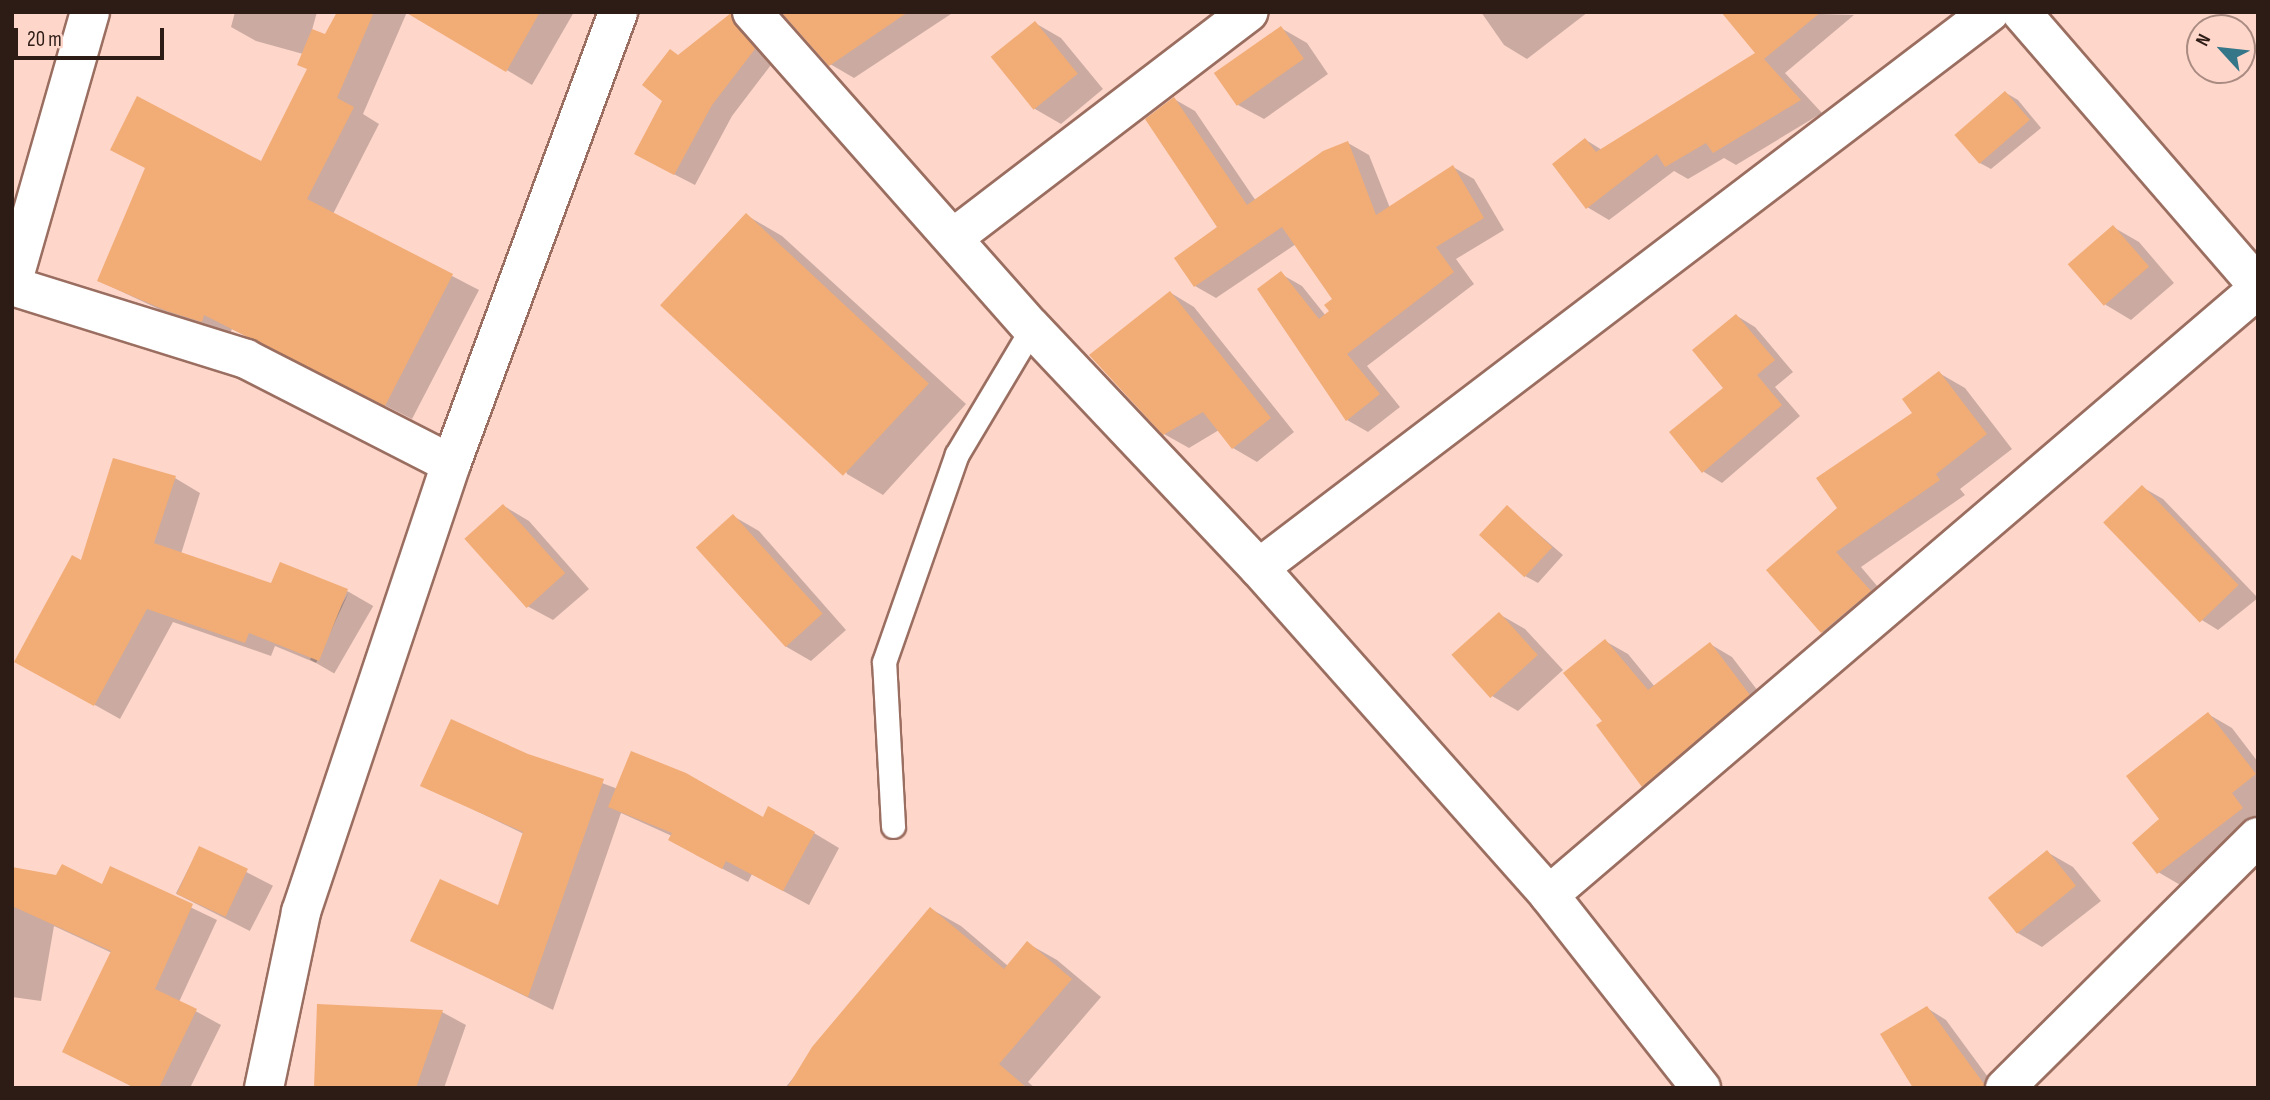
<!DOCTYPE html>
<style>
body{margin:0}
#map{position:relative;width:2270px;height:1100px;overflow:hidden;background:#fed6ca;font-family:"Sofia Sans Condensed",sans-serif}
div>[style]{position:absolute}
[style*='--x']{left:calc(var(--x)*1px);top:calc(var(--y)*1px);width:calc(var(--w)*1px);rotate:calc(var(--a)*1deg)}
.shadow>*{inset:0;background:#0003;transform-origin:0 0}
.building>*{inset:0;background:#f2ac75;transform-origin:0 0}
.roads{filter:drop-shadow(2px 0 #9a6e60) drop-shadow(-2px 0 #9a6e60) drop-shadow(0 2px #9a6e60) drop-shadow(0 -2px #9a6e60)}
.lane>*{height:23px;margin:-11.5px;padding:0 11.5px;transform-origin:11.5px;border-radius:11.5px;background:#fff}
.street>*{height:38px;margin:-19px;padding:0 19px;transform-origin:19px;border-radius:19px;background:#fff}
span{translate:-50% -50%;white-space:nowrap;text-align:center;line-height:1.15;-webkit-text-stroke:7px #fed6ca;paint-order:stroke}
.frame{position:absolute;inset:0;border:14px solid #2d1b16;pointer-events:none}
.north{position:absolute;left:2186px;top:14px;width:70px;height:70px;box-sizing:border-box;background:#fed6ca;border:2px solid #aa8b82;border-radius:50%;rotate:297deg;font-size:19px;font-weight:700;line-height:28px;text-align:center;color:#2d1b16}
.north::after{content:'';display:block;margin:auto;width:24px;height:32px;background:#357789;clip-path:polygon(50% 0,100% 100%,50% 72%,0 100%)}
.scale{position:absolute;left:14px;top:28px;width:150px;height:32px;box-sizing:border-box;border:4px solid #2d1b16;border-top:0;padding-left:9px;font-size:21px;line-height:24px;white-space:nowrap;color:#2d1b16;-webkit-text-stroke:5px #fed6ca;paint-order:stroke}
</style>
<div id="map">
<div class="shadow">
<i style="clip-path:polygon(235px 12px,317px 12px,312px 30px,326px 36px,339px 12px,407px 12px,363px 114px,379px 124px,333px 214px,479px 290px,412px 419px,232px 329px,229px 336px,195px 326px,99px 281px,262px 163px,309px 70px,303px 54px,256px 41px,231px 27px)"></i>
<i style="clip-path:polygon(431px 12px,574px 12px,532px 85px,425px 22px)"></i>
<i style="clip-path:polygon(781px 12px,954px 12px,854px 78px,830px 64px)"></i>
<i style="clip-path:polygon(1481px 12px,1588px 12px,1527px 59px,1504px 45px)"></i>
<i style="clip-path:polygon(1755px 12px,1854px 15px,1785px 73px,1822px 113px,1736px 165px,1724px 158px,1688px 179px,1674px 171px,1609px 220px,1587px 207px,1586px 140px,1602px 150px,1757px 54px)"></i>
<i style="clip-path:polygon(731px 16px,774px 61px,732px 116px,695px 185px,656px 165px,665px 100px,679px 56px)"></i>
<i style="clip-path:polygon(1035px 23px,1061px 38px,1103px 89px,1061px 124px,1035px 109px)"></i>
<i style="clip-path:polygon(1281px 28px,1307px 43px,1328px 74px,1264px 119px,1238px 105px)"></i>
<i style="clip-path:polygon(2006px 93px,2018px 100px,2041px 128px,1991px 169px,1978px 162px)"></i>
<i style="clip-path:polygon(1174px 99px,1195px 111px,1256px 201px,1348px 143px,1369px 155px,1390px 208px,1453px 167px,1474px 179px,1504px 230px,1456px 259px,1474px 284px,1367px 366px,1400px 407px,1368px 432px,1347px 420px,1281px 274px,1302px 286px,1326px 316px,1332px 311px,1335px 299px,1296px 244px,1216px 298px,1195px 286px,1219px 228px)"></i>
<i style="clip-path:polygon(746px 215px,782px 236px,966px 404px,883px 495px,847px 474px)"></i>
<i style="clip-path:polygon(2113px 227px,2139px 242px,2174px 283px,2131px 320px,2106px 305px,2070px 264px)"></i>
<i style="clip-path:polygon(1171px 293px,1194px 307px,1294px 432px,1257px 462px,1233px 448px,1219px 430px,1189px 448px,1164px 434px)"></i>
<i style="clip-path:polygon(1737px 316px,1755px 327px,1793px 372px,1775px 387px,1800px 416px,1722px 483px,1704px 472px,1671px 432px,1726px 388px)"></i>
<i style="clip-path:polygon(1939px 373px,1965px 388px,2012px 449px,1960px 489px,1965px 495px,1861px 567px,1895px 607px,1848px 647px,1822px 632px,1769px 570px,1839px 508px,1915px 413px)"></i>
<i style="clip-path:polygon(175px 478px,200px 493px,181px 554px,272px 586px,281px 564px,349px 592px,316px 663px,275px 646px,271px 656px,173px 622px,120px 719px,16px 661px,82px 562px)"></i>
<i style="clip-path:polygon(2142px 487px,2163px 499px,2258px 598px,2218px 630px,2197px 617px)"></i>
<i style="clip-path:polygon(504px 506px,529px 521px,589px 589px,553px 620px,527px 606px)"></i>
<i style="clip-path:polygon(1507px 507px,1563px 555px,1538px 583px,1525px 576px)"></i>
<i style="clip-path:polygon(733px 516px,759px 531px,846px 630px,811px 661px,785px 646px)"></i>
<i style="left:349px;top:592px;width:28px;height:78px;rotate:30deg"></i>
<i style="clip-path:polygon(1499px 614px,1525px 629px,1563px 670px,1518px 711px,1492px 696px)"></i>
<i style="clip-path:polygon(1605px 641px,1628px 654px,1655px 687px,1710px 644px,1732px 657px,1771px 708px,1666px 798px,1643px 785px,1604px 721px)"></i>
<i style="clip-path:polygon(2208px 714px,2232px 728px,2258px 762px,2258px 828px,2182px 886px,2158px 872px,2162px 820px)"></i>
<i style="clip-path:polygon(527px 755px,618px 789px,814px 833px,839px 848px,809px 905px,752px 874px,748px 882px,696px 855px,672px 836px,621px 813px,553px 1010px,412px 940px,499px 908px,524px 834px,423px 785px)"></i>
<i style="left:199px;top:848px;width:83px;height:51px;rotate:27deg"></i>
<i style="clip-path:polygon(2047px 852px,2073px 867px,2101px 901px,2042px 947px,2016px 932px)"></i>
<i style="clip-path:polygon(12px 869px,103px 886px,111px 869px,217px 920px,179px 1002px,221px 1025px,190px 1088px,135px 1088px,64px 1051px,112px 953px,54px 926px,41px 1001px,12px 997px)"></i>
<i style="clip-path:polygon(931px 909px,961px 926px,1008px 966px,1027px 943px,1057px 960px,1101px 997px,1028px 1082px,1035px 1088px,785px 1088px)"></i>
<i style="clip-path:polygon(1927px 1008px,1946px 1020px,1996px 1088px,1912px 1088px)"></i>
<i style="clip-path:polygon(442px 1012px,466px 1025px,444px 1088px,316px 1088px)"></i>
</div>
<div class="building">
<i style="clip-path:polygon(337px 12px,374px 12px,337px 98px,354px 107px,307px 199px,453px 274px,385px 406px,204px 315px,202px 322px,167px 311px,97px 281px,145px 168px,110px 150px,137px 96px,261px 161px,307px 69px,297px 65px,312px 29px,325px 34px)"></i>
<i style="clip-path:polygon(405px 12px,540px 12px,506px 72px)"></i>
<i style="clip-path:polygon(781px 12px,908px 12px,829px 66px)"></i>
<i style="clip-path:polygon(1721px 12px,1821px 12px,1764px 59px,1801px 100px,1713px 153px,1706px 143px,1665px 167px,1657px 154px,1586px 209px,1552px 164px,1585px 138px,1596px 152px,1755px 53px)"></i>
<i style="clip-path:polygon(731px 13px,755px 49px,712px 105px,674px 175px,634px 154px,662px 101px,642px 85px,670px 49px,678px 55px)"></i>
<i style="left:1035px;top:21px;width:68px;height:57px;rotate:51deg"></i>
<i style="left:1281px;top:26px;width:40px;height:82px;rotate:55deg"></i>
<i style="left:2005px;top:91px;width:38px;height:67px;rotate:49deg"></i>
<i style="clip-path:polygon(1174px 97px,1247px 205px,1323px 151px,1348px 141px,1376px 215px,1453px 165px,1484px 218px,1436px 247px,1454px 272px,1347px 354px,1380px 394px,1346px 421px,1257px 289px,1281px 271px,1319px 319px,1329px 311px,1324px 305px,1332px 299px,1282px 227px,1194px 287px,1174px 258px,1217px 227px,1145px 119px)"></i>
<i style="left:746px;top:213px;width:250px;height:126px;rotate:43deg"></i>
<i style="left:2113px;top:225px;width:55px;height:60px;rotate:49deg"></i>
<i style="clip-path:polygon(1170px 291px,1271px 418px,1232px 449px,1203px 412px,1163px 435px,1089px 355px)"></i>
<i style="clip-path:polygon(1736px 314px,1775px 360px,1757px 375px,1782px 405px,1702px 473px,1669px 432px,1723px 388px,1692px 350px)"></i>
<i style="clip-path:polygon(1939px 371px,1987px 434px,1936px 474px,1940px 480px,1836px 552px,1871px 591px,1821px 633px,1766px 570px,1837px 508px,1816px 478px,1912px 413px,1902px 399px)"></i>
<i style="clip-path:polygon(113px 458px,176px 476px,154px 543px,271px 583px,280px 562px,348px 589px,319px 661px,249px 633px,245px 643px,147px 609px,94px 706px,14px 662px,72px 555px,81px 560px)"></i>
<i style="left:2142px;top:485px;width:139px;height:54px;rotate:46deg"></i>
<i style="left:503px;top:504px;width:93px;height:52px;rotate:48deg"></i>
<i style="left:1507px;top:505px;width:62px;height:41px;rotate:43deg"></i>
<i style="left:733px;top:514px;width:134px;height:50px;rotate:48deg"></i>
<i style="left:1499px;top:612px;width:58px;height:64px;rotate:48deg"></i>
<i style="clip-path:polygon(1605px 639px,1648px 690px,1710px 642px,1750px 695px,1642px 787px,1596px 725px,1602px 721px,1563px 673px)"></i>
<i style="clip-path:polygon(2208px 712px,2256px 774px,2232px 793px,2243px 808px,2157px 874px,2132px 843px,2159px 819px,2126px 776px)"></i>
<i style="clip-path:polygon(451px 719px,528px 754px,604px 779px,528px 997px,410px 941px,440px 879px,498px 905px,523px 832px,420px 786px)"></i>
<i style="clip-path:polygon(631px 751px,686px 773px,763px 817px,768px 806px,815px 832px,783px 891px,726px 861px,722px 869px,668px 840px,672px 833px,608px 807px)"></i>
<i style="left:199px;top:846px;width:54px;height:53px;rotate:25deg"></i>
<i style="left:2047px;top:850px;width:46px;height:76px;rotate:51deg"></i>
<i style="clip-path:polygon(62px 864px,102px 884px,110px 866px,193px 904px,155px 989px,197px 1009px,159px 1088px,135px 1088px,62px 1052px,111px 951px,12px 906px,12px 867px,56px 875px)"></i>
<i style="clip-path:polygon(930px 907px,1004px 969px,1027px 941px,1072px 979px,999px 1064px,1027px 1088px,787px 1088px,812px 1047px)"></i>
<i style="clip-path:polygon(317px 1004px,443px 1010px,416px 1088px,314px 1088px)"></i>
<i style="clip-path:polygon(1927px 1006px,1984px 1084px,1984px 1088px,1913px 1088px,1880px 1034px)"></i>
</div>
<div class="roads">
<div class="lane">
<i style="--x:893;--y:826;--w:164;--a:-93.1"></i>
<i style="--x:884;--y:662;--w:220;--a:-70.7"></i>
<i style="--x:957;--y:454;--w:147;--a:-59.2"></i>
</div>
<div class="street">
<i style="--x:752;--y:12;--w:422;--a:48.5"></i>
<i style="--x:1032;--y:328;--w:330;--a:46.6"></i>
<i style="--x:1259;--y:568;--w:437;--a:48.4"></i>
<i style="--x:1549;--y:895;--w:246;--a:51.8"></i>
<i style="--x:2021;--y:12;--w:362;--a:49.1"></i>
<i style="--x:953;--y:238;--w:372;--a:-37.4"></i>
<i style="--x:12;--y:284;--w:283;--a:-74"></i>
<i style="--x:12;--y:286;--w:245;--a:17.3"></i>
<i style="--x:246;--y:359;--w:230;--a:27.1"></i>
<i style="--x:1259;--y:568;--w:918;--a:-37.26"></i>
<i style="--x:1549;--y:895;--w:933;--a:-40.52"></i>
<i style="--x:264;--y:1088;--w:180;--a:-78.1"></i>
<i style="--x:301;--y:912;--w:472;--a:-71.5"></i>
<i style="--x:451;--y:464;--w:482;--a:-69.7"></i>
<i style="--x:2005;--y:1088;--w:356;--a:-44.8"></i>
</div>
</div>
<div class="frame"></div>
<div class="north">N</div>
<div class="scale">20 m</div>
</div>
